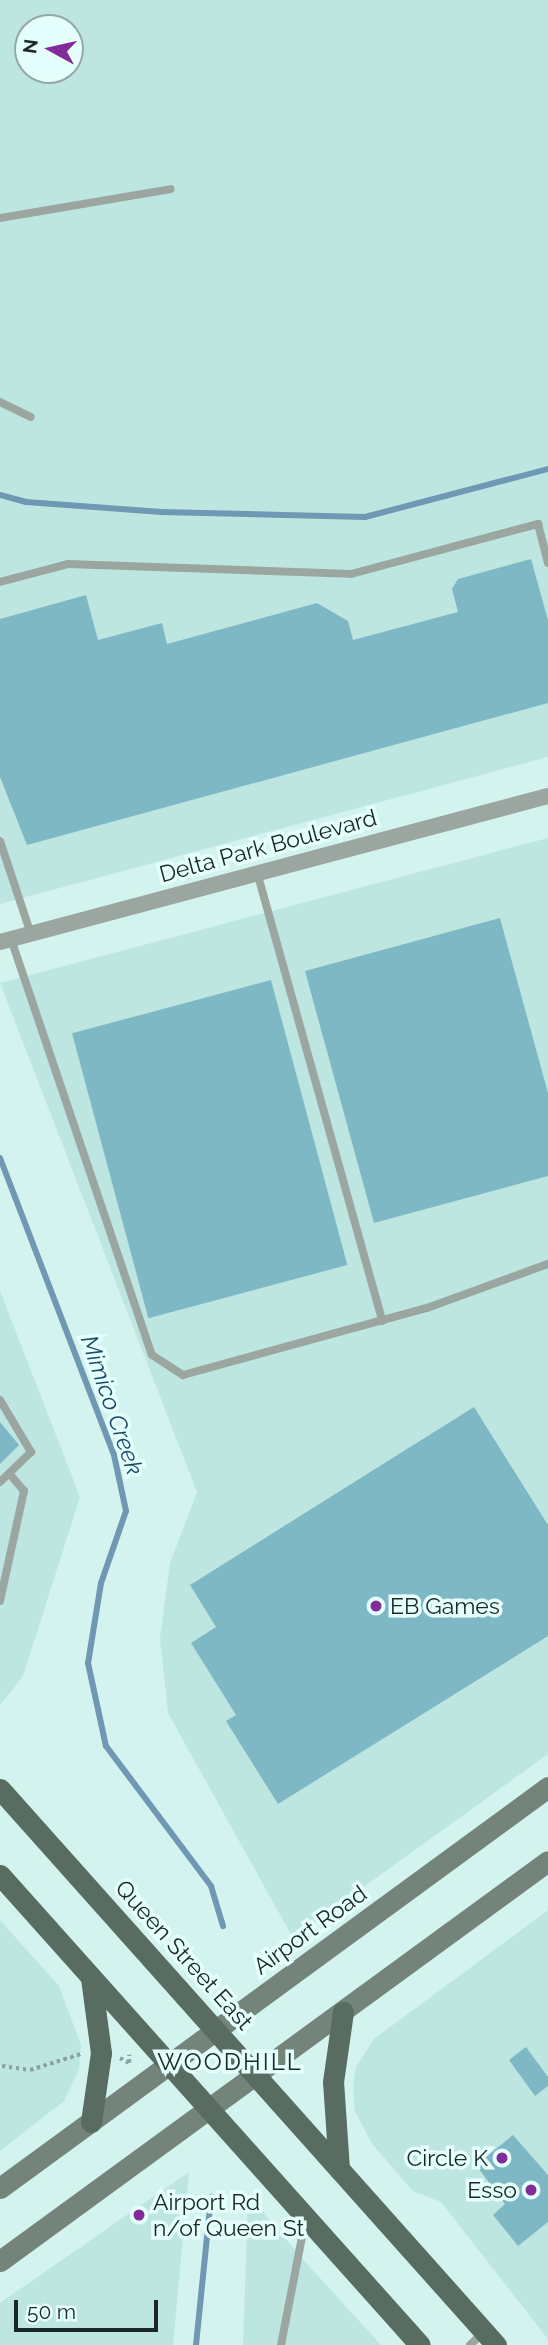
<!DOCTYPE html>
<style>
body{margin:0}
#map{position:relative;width:548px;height:2345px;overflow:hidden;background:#d3f3ef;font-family:Raleway,sans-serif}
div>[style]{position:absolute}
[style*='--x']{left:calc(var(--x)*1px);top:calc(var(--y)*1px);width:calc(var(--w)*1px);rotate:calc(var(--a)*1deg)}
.built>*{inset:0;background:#bde6e1}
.stream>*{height:6px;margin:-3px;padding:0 3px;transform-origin:3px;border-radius:3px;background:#6f98b4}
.building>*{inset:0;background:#7fb8c5;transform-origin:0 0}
.path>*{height:3.5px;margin-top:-1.75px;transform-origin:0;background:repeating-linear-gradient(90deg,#8ba3a0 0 3.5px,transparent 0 7px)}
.lane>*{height:8px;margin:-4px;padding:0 4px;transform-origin:4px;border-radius:4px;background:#9ba6a0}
.street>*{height:16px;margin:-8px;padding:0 8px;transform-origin:8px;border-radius:8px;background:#9ba6a0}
.secondary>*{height:21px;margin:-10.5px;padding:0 10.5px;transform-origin:10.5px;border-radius:10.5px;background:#74847b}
.primary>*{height:21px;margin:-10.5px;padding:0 10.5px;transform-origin:10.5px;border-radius:10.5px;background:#596c62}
.dots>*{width:19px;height:19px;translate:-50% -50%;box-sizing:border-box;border:4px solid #e5fffc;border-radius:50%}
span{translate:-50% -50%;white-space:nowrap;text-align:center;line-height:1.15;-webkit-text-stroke:7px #e5fffc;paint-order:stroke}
.street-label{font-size:23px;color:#1b2726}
.poi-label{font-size:23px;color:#1b2726}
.left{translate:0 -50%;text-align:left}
.right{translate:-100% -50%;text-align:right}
.water-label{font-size:24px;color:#184a69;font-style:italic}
.neighbourhood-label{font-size:24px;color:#1b2726;letter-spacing:2px}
.north{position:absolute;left:14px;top:14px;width:70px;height:70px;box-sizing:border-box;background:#e5fffc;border:2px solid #94a9a6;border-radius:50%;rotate:278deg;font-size:19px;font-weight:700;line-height:28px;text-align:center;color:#1b2726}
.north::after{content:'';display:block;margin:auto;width:24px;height:32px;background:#822b99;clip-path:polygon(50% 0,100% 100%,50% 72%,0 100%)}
.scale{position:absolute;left:14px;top:2300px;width:144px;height:32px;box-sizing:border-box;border:4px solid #1b2726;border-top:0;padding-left:9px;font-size:21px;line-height:24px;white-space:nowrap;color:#1b2726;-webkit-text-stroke:5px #e5fffc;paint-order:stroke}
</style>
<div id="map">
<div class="built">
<i style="clip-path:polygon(evenodd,0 0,548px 0,548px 757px,0 904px,0 0,28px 28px,70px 28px,70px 70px,28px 70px,28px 28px)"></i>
<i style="clip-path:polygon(548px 838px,548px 1754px,293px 1938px,168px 1713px,160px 1638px,170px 1563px,197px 1492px,0 983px)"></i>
<i style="clip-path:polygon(0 1291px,80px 1497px,23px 1676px,0 1705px)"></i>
<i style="clip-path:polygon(548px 1910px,548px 2339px,441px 2202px,413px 2191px,372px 2144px,355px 2111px,353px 2086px,356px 2067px,374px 2039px)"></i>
<i style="clip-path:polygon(0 1920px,59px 1986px,81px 2045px,79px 2069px,64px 2101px,0 2151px)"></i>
<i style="clip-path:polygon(189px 2172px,173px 2345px,0 2345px,0 2303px)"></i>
<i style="clip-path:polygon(248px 2195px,308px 2265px,381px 2345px,243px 2345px)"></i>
</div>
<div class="stream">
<i style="--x:0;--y:495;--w:27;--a:15"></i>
<i style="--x:26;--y:502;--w:136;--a:4.2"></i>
<i style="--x:162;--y:512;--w:203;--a:1.4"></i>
<i style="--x:365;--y:517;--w:189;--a:-14.7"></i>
<i style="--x:0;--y:1158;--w:318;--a:69"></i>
<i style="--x:114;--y:1455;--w:57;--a:77.9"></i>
<i style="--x:126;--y:1511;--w:76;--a:109.1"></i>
<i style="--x:101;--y:1583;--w:81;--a:99.2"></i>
<i style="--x:88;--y:1663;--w:85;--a:77.8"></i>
<i style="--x:106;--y:1746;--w:175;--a:53.1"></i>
<i style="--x:211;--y:1886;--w:42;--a:73.3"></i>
<i style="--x:196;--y:2345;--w:149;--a:-84.2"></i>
</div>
<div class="building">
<i style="clip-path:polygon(531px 559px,548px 620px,548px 703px,27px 845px,0 777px,0 619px,86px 595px,98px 640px,162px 623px,167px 644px,317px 603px,348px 621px,353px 640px,458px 612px,452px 589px,458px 579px)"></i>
<i style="clip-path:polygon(500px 918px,548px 1093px,548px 1176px,374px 1223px,305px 971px)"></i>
<i style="left:271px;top:980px;width:295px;height:206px;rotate:75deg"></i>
<i style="clip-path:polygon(474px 1407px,548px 1525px,548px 1636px,278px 1804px,226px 1721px,236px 1715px,191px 1643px,216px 1627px,190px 1585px)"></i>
<i style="clip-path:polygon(0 1422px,19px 1445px,0 1464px)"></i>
<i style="clip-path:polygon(526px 2047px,548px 2077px,548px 2086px,535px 2096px,509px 2060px)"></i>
<i style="clip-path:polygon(513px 2135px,548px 2175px,548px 2222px,518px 2246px,493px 2215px,505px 2204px,476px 2165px)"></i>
</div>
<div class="path">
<i style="--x:120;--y:2058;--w:10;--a:29"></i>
<i style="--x:129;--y:2063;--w:8;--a:-90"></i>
<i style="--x:2;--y:2066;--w:28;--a:8"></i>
<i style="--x:30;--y:2070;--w:53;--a:-17.4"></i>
</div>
<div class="lane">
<i style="--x:0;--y:218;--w:173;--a:-9.6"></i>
<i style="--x:0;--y:402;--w:34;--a:26"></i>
<i style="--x:0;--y:582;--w:70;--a:-14.8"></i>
<i style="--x:68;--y:564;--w:283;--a:2"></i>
<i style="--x:351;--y:574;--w:194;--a:-15"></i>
<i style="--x:538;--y:524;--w:40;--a:75.6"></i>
<i style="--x:0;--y:841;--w:98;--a:71.6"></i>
<i style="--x:257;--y:872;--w:466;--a:74.4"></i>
<i style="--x:11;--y:939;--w:439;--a:71.3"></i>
<i style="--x:152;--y:1355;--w:37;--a:33"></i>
<i style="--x:183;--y:1375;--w:253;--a:-15.4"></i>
<i style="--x:427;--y:1308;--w:129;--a:-20"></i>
<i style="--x:0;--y:1400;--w:61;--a:59.2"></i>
<i style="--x:31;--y:1452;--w:43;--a:135.9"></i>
<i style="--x:0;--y:1601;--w:113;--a:-77.7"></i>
<i style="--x:24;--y:1491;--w:23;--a:-130"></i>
<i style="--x:281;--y:2345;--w:126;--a:-79"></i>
<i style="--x:470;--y:2345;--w:19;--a:-43"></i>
</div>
<div class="street">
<i style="--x:0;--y:942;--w:567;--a:-14.92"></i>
</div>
<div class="secondary">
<i style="--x:0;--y:2188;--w:679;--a:-36.19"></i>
<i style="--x:0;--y:2261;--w:678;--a:-36.13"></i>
</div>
<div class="primary">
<i style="--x:0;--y:1789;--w:745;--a:48.26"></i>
<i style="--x:0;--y:1875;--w:630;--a:48.22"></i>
<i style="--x:91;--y:2122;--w:70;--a:-81.8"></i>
<i style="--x:101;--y:2053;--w:76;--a:-97.6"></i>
<i style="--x:339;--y:2169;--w:87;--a:-93.9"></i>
<i style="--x:333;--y:2082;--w:71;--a:-81.9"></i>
</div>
<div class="dots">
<i style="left:376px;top:1606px;background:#822b99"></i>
<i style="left:502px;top:2158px;background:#822b99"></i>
<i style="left:531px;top:2190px;background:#822b99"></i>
<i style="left:139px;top:2215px;background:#822b99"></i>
</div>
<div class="street-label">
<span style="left:268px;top:846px;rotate:-15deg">Delta Park Boulevard</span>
<span style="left:310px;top:1930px;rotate:-36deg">Airport Road</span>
<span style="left:184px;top:1955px;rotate:48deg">Queen Street East</span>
</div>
<div class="poi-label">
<span class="left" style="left:390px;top:1606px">EB Games</span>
<span class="right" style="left:488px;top:2158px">Circle K</span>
<span class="right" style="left:517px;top:2190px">Esso</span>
<span class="left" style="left:153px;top:2215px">Airport Rd<br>n/of Queen St</span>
</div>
<div class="water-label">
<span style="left:112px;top:1405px;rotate:71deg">Mimico Creek</span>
</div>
<div class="neighbourhood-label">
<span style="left:230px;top:2062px">WOODHILL</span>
</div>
<div class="north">N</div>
<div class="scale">50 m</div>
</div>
